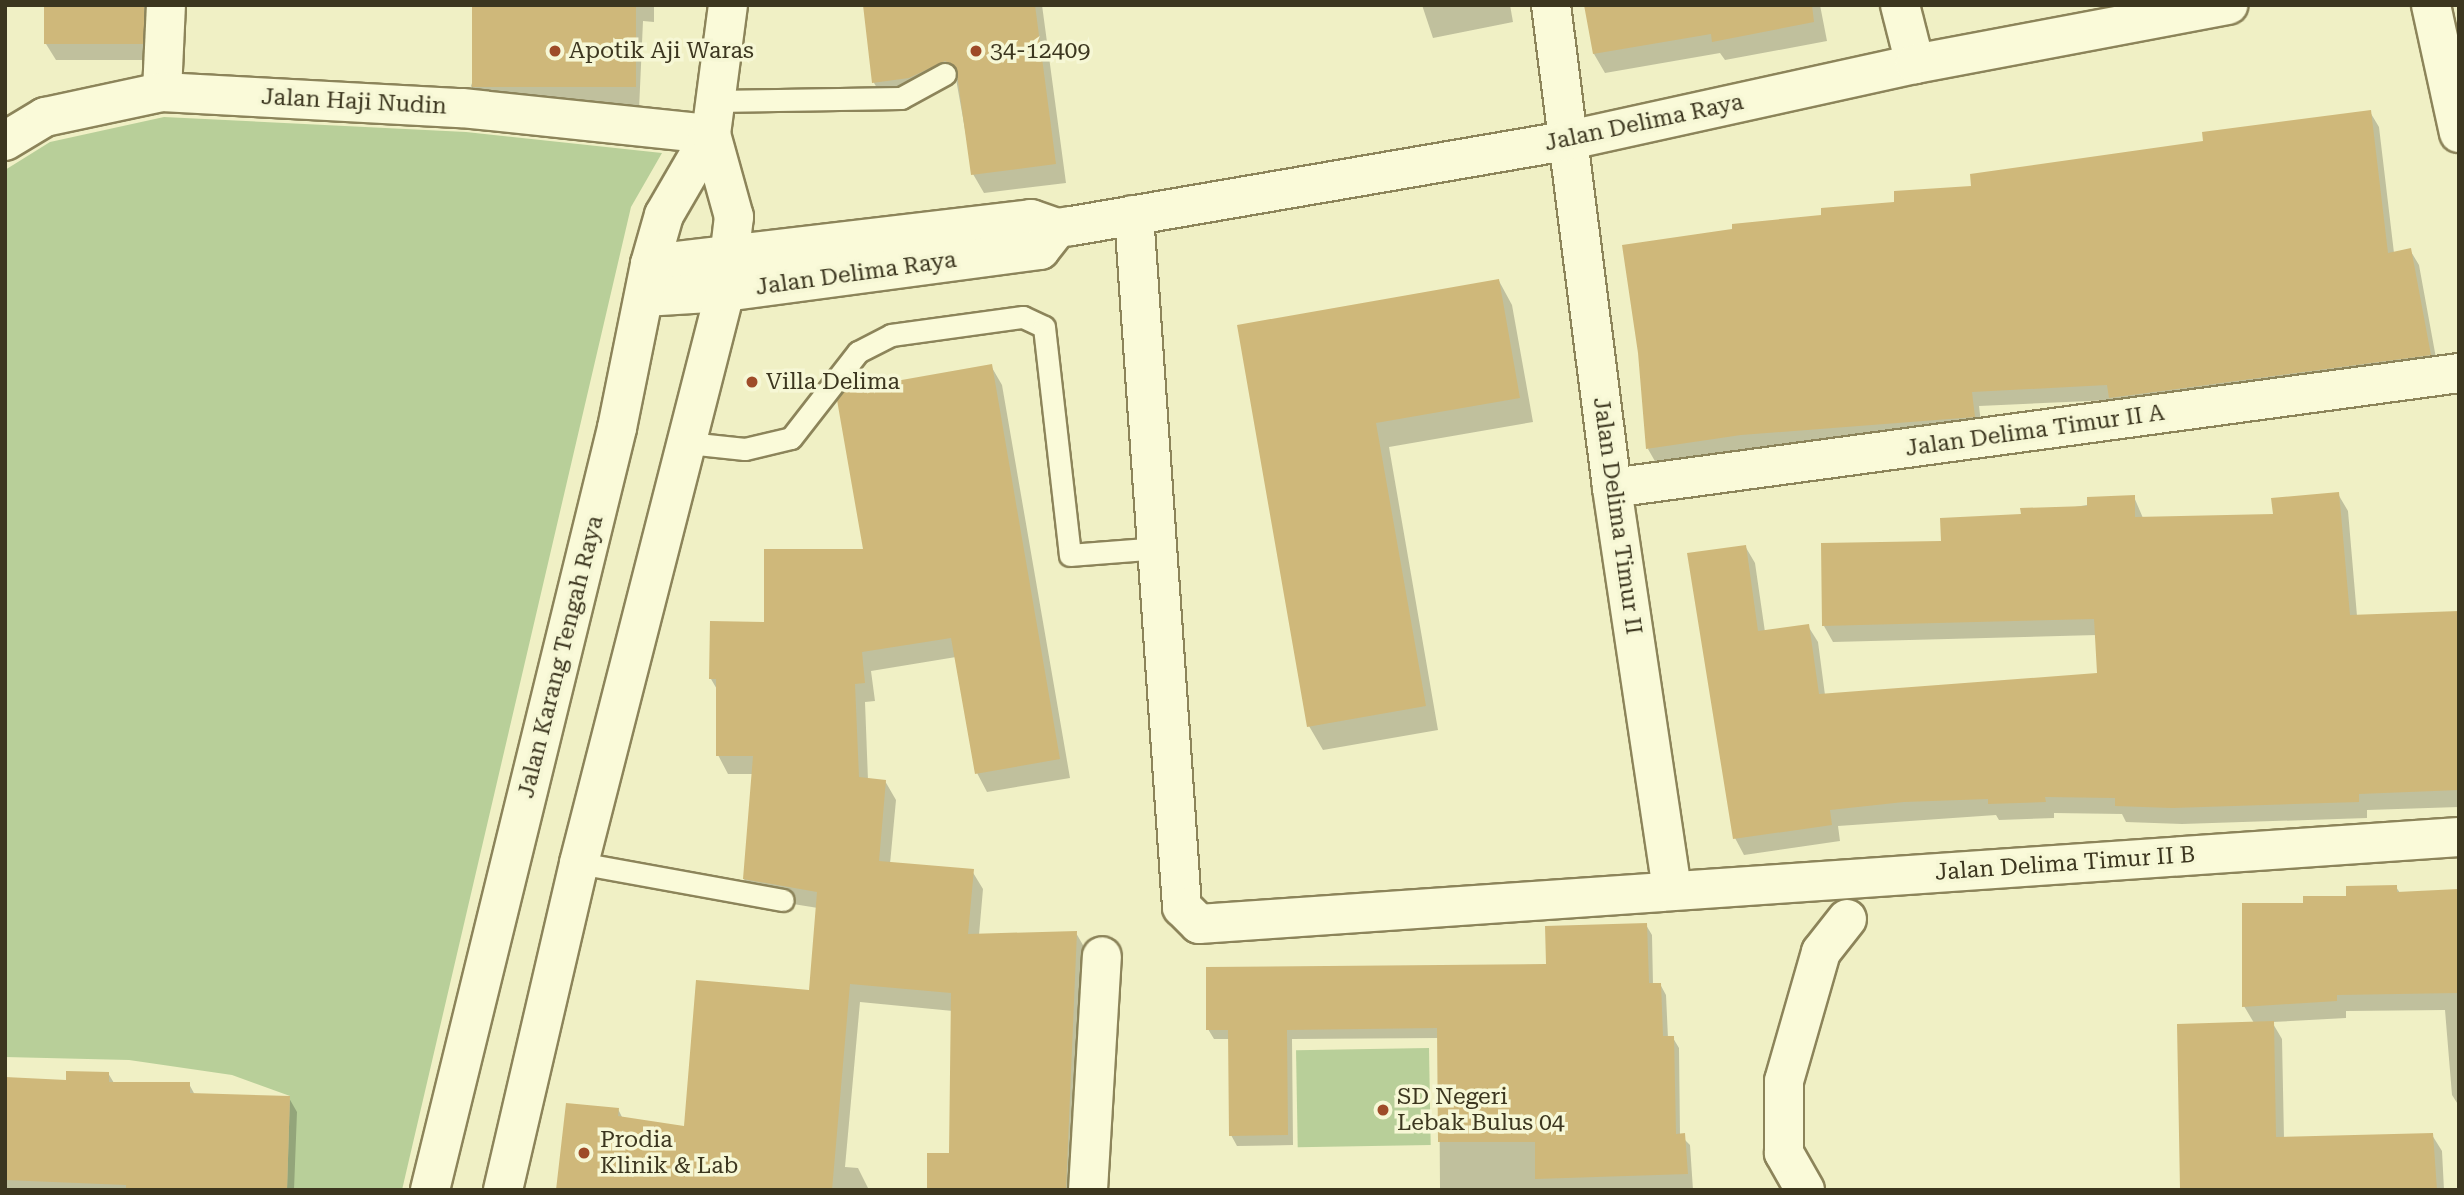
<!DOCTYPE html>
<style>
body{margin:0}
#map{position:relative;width:2464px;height:1195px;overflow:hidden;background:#f0f0c5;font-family:"Roboto Serif",serif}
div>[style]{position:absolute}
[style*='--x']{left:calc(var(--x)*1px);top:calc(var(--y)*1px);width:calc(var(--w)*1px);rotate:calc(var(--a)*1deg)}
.green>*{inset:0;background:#b8cf99;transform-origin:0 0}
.shadow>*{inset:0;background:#0003}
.building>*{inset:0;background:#cfb87a;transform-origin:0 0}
.roads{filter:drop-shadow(2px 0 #8c845a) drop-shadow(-2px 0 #8c845a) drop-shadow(0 2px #8c845a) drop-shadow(0 -2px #8c845a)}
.service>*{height:21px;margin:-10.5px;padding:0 10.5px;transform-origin:10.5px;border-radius:10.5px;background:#fafad9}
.minor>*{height:38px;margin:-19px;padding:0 19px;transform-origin:19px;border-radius:19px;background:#fafad9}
.secondary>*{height:38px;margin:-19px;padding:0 19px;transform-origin:19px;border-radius:19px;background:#fafad9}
.dots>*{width:19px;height:19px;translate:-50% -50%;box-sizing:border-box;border:4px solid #f6f7d5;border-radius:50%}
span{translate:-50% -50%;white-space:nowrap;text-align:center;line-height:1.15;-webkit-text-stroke:7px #f6f7d5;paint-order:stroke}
.poi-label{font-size:23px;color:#3c361f}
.left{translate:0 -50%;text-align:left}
.street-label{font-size:23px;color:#3c361f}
.frame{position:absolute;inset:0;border:7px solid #3c361f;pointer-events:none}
</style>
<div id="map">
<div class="green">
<i style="clip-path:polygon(164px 117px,466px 132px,662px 153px,631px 207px,402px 1190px,287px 1190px,290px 1096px,232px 1075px,129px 1060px,5px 1057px,5px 170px,50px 142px)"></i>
<i style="left:1429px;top:1048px;width:97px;height:133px;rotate:89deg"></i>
</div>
<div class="shadow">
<i style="clip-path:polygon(46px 5px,154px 5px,151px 60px,56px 60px,46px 44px)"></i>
<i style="clip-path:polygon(498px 5px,654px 5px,654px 22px,643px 21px,639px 110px,479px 100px,471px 86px)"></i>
<i style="clip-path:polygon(887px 5px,1042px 5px,1066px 183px,984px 193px,973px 174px,956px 79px,921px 97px,885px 101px,874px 83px)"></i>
<i style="clip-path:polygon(1422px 5px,1510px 5px,1513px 22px,1433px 38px)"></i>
<i style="clip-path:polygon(1586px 5px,1820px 5px,1827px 41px,1725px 60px,1720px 53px,1605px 73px,1594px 54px)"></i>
<i style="clip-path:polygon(2370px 112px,2379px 127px,2394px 253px,2410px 250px,2419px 265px,2438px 369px,2119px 412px,2112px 400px,1979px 406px,1982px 431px,1751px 449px,1656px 463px,1648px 449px,1823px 217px)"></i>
<i style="clip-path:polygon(1499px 281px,1512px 305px,1533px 422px,1389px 447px,1438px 730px,1323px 750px,1309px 726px,1239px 326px)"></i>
<i style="clip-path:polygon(991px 366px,1002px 385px,1070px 778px,987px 792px,977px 773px,956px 657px,871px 671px,875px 701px,865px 702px,868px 780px,885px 781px,896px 800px,890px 864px,972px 871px,983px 889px,979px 935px,1076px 933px,1087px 952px,1077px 1190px,928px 1190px,950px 1154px,953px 1011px,860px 1002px,845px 1167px,858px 1168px,869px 1190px,558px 1190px,618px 1109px,623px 1119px,685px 1128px,811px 992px,818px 908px,755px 898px,744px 879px,753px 774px,728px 774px,718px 755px,718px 691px,711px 679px,765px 624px,865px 551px)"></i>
<i style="clip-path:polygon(2338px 494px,2348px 511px,2357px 616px,2459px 612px,2459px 807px,2367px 810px,2367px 818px,2182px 824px,2126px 822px,2122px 814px,2054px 813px,2054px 818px,1999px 820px,1996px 815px,1838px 826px,1840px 841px,1744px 855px,1735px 838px,1745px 546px,1755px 563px,1765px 632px,1808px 626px,1818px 642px,1825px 695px,2099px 674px,2097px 635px,1833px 642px,1824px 626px,1943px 542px,2022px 516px,2134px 497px,2143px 518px,2275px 516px)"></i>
<i style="clip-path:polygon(2396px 887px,2400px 893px,2459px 891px,2459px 1106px,2452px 1095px,2445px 1010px,2346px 1011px,2346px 1018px,2272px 1022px,2282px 1039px,2284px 1139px,2432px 1135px,2442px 1151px,2444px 1190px,2182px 1190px,2178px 1026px,2254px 1023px,2244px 1006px,2305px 905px)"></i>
<i style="clip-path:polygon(1646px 925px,1652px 935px,1653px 985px,1660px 984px,1666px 995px,1668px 1038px,1673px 1038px,1679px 1048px,1680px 1135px,1690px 1145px,1693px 1190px,1440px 1190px,1439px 1038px,1292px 1039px,1293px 1145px,1237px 1146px,1231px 1135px,1230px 1039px,1214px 1039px,1208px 1029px,1548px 966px)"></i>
<i style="clip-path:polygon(108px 1073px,114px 1083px,189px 1084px,195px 1095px,289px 1098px,297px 1112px,294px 1190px,5px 1190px,5px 1079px,68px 1082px)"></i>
</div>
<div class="building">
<i style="left:44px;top:5px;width:100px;height:39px"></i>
<i style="left:472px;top:5px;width:164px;height:82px"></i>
<i style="clip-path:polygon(863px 5px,1035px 5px,1056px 164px,971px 175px,956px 67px,945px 61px,909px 78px,872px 83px)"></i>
<i style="clip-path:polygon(1584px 5px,1812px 5px,1814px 22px,1712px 42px,1711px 34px,1593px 54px)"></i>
<i style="clip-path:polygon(2371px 110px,2388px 253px,2411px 248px,2431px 355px,2109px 398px,2107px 385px,1972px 392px,1975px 417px,1741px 435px,1646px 449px,1638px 353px,1622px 245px,1732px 229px,1732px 224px,1821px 215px,1821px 208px,1894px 202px,1894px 191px,1971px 186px,1970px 174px,2203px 141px,2202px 132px)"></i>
<i style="clip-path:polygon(1499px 279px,1520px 398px,1376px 423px,1426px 706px,1307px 727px,1237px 325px)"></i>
<i style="clip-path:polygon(992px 364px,1060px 759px,975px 774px,951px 638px,862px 652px,865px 683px,855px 684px,859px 777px,886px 780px,879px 861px,974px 869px,968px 934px,1077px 931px,1066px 1190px,927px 1190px,927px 1153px,949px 1153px,951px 993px,850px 984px,832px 1190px,556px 1190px,566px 1103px,619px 1108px,618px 1116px,684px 1126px,696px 980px,809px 990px,817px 892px,743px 879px,753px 756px,716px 756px,716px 679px,709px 679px,710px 621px,764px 622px,764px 549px,863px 549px,837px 400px,845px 390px)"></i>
<i style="clip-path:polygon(2339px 492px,2350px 615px,2459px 611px,2459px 790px,2359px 794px,2359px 802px,2172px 808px,2115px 806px,2115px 798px,2045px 797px,2046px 802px,1988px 804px,1988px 799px,1904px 802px,1830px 810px,1832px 825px,1733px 839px,1687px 553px,1746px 545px,1758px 631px,1809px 624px,1819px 694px,2097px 673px,2094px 619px,1822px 626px,1821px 543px,1941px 541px,1940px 518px,2021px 514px,2020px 508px,2087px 506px,2087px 497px,2135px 495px,2135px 517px,2273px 514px,2271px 498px)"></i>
<i style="clip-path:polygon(2397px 885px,2397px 892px,2459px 889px,2459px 993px,2337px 995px,2337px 1001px,2242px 1007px,2242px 903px,2303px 903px,2303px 896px,2346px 896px,2346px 886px)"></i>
<i style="clip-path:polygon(1647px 923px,1649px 983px,1661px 983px,1663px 1036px,1674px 1036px,1676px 1134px,1685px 1133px,1688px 1174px,1535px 1179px,1535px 1142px,1438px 1142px,1437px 1028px,1287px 1030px,1288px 1135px,1229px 1136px,1228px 1030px,1206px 1030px,1206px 967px,1546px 964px,1545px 926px)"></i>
<i style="clip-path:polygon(2274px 1021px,2276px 1137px,2433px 1133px,2437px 1190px,2180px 1190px,2177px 1024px)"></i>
<i style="clip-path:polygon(66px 1071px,109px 1072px,109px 1082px,190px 1082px,190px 1093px,290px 1096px,287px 1190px,126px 1190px,126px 1185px,5px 1180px,5px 1077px,66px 1080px)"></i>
</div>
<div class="roads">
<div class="service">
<i style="--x:716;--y:101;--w:185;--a:-0.9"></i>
<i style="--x:901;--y:98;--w:50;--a:-28.6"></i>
<i style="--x:688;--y:443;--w:57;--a:6"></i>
<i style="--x:745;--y:449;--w:47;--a:-13.4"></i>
<i style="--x:791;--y:438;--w:109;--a:-52.1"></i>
<i style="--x:858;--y:352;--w:37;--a:-27"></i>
<i style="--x:891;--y:335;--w:133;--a:-7.8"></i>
<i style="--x:1023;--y:317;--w:23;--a:25"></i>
<i style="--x:1044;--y:327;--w:229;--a:83.5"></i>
<i style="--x:1070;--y:555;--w:89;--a:-4.5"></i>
<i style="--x:579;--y:863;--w:207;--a:10.3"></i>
</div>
<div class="minor">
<i style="--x:1551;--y:5;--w:487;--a:82.8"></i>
<i style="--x:1612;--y:488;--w:407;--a:81.5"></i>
<i style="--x:1900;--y:5;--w:61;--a:75.7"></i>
<i style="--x:2431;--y:5;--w:131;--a:77.7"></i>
<i style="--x:162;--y:92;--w:87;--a:-87.4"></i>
<i style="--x:5;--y:141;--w:47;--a:-31"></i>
<i style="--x:45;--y:117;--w:120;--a:-12.1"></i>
<i style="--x:162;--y:92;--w:300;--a:3.1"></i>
<i style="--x:462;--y:108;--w:250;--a:6"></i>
<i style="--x:1134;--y:215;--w:694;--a:86.03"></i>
<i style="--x:1182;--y:907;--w:24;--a:45"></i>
<i style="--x:1199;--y:924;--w:1263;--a:-3.95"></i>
<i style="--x:650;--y:264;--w:384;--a:-6.7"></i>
<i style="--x:1031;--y:219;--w:28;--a:19"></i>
<i style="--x:1057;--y:228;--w:15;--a:-8"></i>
<i style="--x:1072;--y:226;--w:500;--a:-9.78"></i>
<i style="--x:1565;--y:141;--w:358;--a:-12.4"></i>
<i style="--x:1915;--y:64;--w:319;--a:-10.7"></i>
<i style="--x:644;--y:297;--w:81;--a:-3.5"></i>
<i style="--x:725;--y:292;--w:318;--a:-7.6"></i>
<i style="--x:1040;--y:250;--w:28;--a:-52"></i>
<i style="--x:1612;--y:488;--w:855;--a:-7.73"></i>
<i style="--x:1088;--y:1190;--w:234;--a:-86.6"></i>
<i style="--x:1805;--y:1190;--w:43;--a:-119.6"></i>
<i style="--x:1784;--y:1153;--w:72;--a:-90"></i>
<i style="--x:1784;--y:1081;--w:134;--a:-74"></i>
<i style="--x:1821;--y:952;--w:42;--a:-51.8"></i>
</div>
<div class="secondary">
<i style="--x:430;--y:1190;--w:785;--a:-76.21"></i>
<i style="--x:617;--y:428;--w:167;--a:-78.6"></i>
<i style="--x:650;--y:264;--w:51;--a:-74.1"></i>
<i style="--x:664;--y:215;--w:94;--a:-59.9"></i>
<i style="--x:711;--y:134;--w:130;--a:-82.5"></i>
<i style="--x:503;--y:1190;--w:336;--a:-76.9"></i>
<i style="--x:579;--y:863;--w:589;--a:-75.66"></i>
<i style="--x:725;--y:292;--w:76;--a:-83.2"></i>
<i style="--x:734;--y:217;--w:86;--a:-105.5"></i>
</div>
</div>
<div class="dots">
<i style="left:555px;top:51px;background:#9e4b28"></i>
<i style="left:976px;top:51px;background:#9e4b28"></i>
<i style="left:752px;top:382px;background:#9e4b28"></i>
<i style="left:1383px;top:1110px;background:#9e4b28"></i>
<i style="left:584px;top:1153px;background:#9e4b28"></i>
</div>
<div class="poi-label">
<span class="left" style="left:569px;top:51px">Apotik Aji Waras</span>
<span class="left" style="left:990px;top:51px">34-12409</span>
<span class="left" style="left:766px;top:382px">Villa Delima</span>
<span class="left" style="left:1397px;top:1110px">SD Negeri<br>Lebak Bulus 04</span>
<span class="left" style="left:600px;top:1153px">Prodia<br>Klinik &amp; Lab</span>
</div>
<div class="street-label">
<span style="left:354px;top:102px;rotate:3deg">Jalan Haji Nudin</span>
<span style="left:1644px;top:123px;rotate:-12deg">Jalan Delima Raya</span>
<span style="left:856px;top:274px;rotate:-8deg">Jalan Delima Raya</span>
<span style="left:2035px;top:431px;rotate:-8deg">Jalan Delima Timur II A</span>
<span style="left:1617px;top:516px;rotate:82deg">Jalan Delima Timur II</span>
<span style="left:561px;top:657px;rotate:-76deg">Jalan Karang Tengah Raya</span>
<span style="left:2065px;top:864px;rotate:-4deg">Jalan Delima Timur II B</span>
</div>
<div class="frame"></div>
</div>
